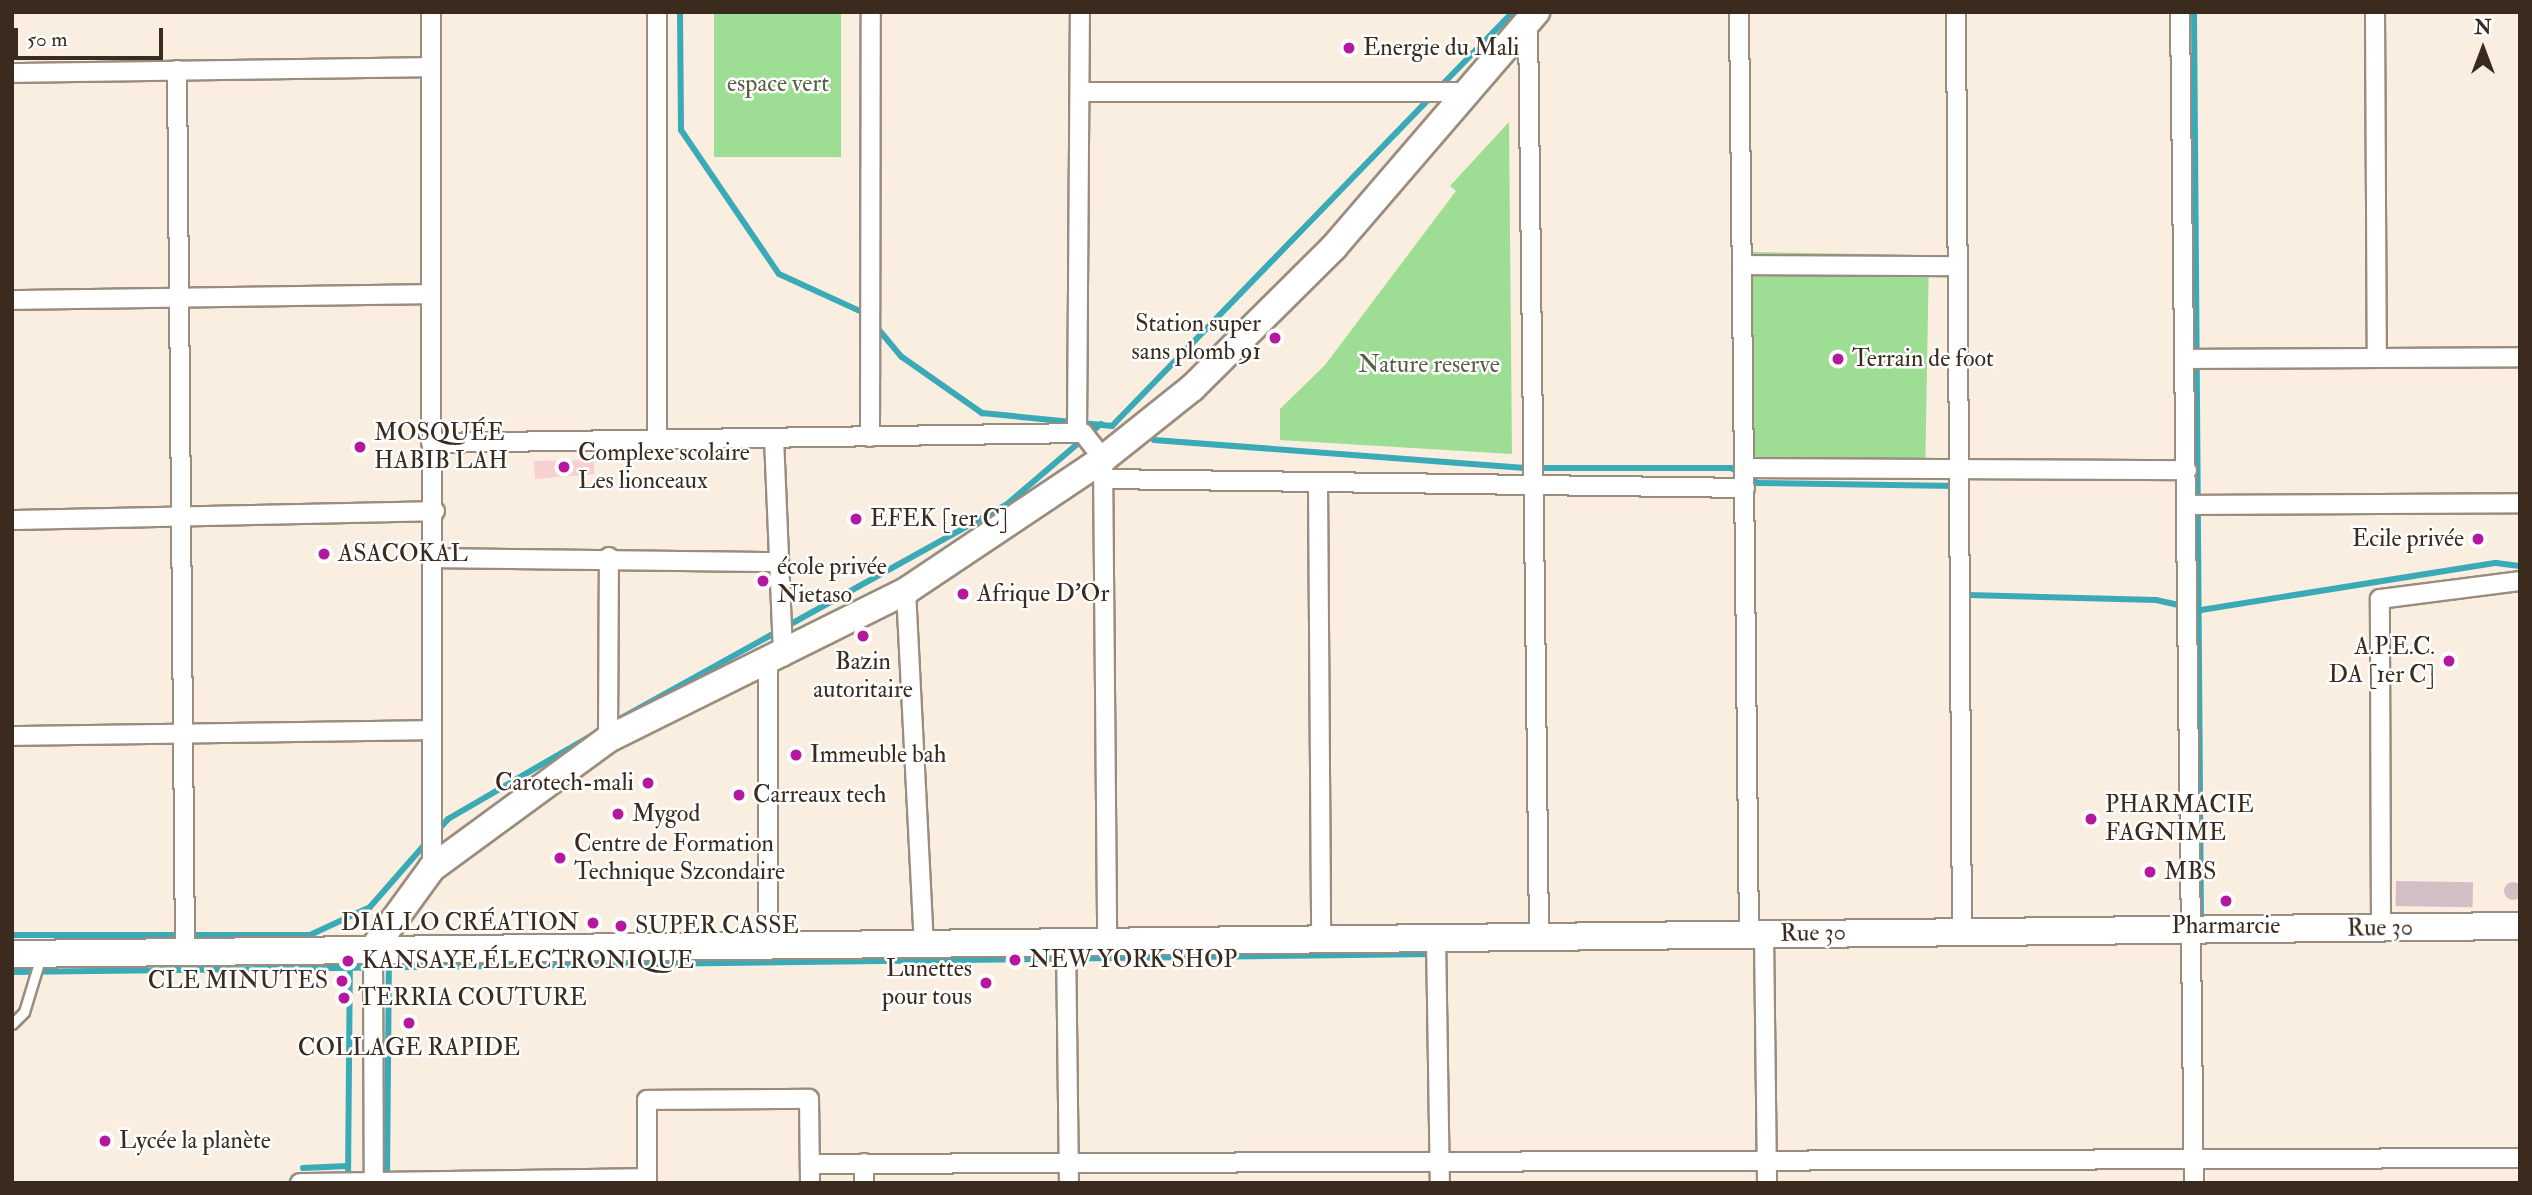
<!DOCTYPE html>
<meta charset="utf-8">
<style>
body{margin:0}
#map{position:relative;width:2532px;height:1195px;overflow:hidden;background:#f9eedf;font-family:"IM FELL Double Pica",serif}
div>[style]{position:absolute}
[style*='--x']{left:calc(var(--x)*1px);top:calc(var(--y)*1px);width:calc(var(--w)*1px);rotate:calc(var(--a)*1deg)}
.built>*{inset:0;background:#f7d0cf}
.industrial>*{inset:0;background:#d2bec5;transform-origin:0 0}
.round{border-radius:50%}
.green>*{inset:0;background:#9ede94;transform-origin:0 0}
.stream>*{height:6px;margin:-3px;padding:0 3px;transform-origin:3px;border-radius:3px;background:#3aaab7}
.roads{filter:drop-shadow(2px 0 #9a8c7e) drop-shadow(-2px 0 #9a8c7e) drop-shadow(0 2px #9a8c7e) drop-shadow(0 -2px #9a8c7e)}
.lane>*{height:9px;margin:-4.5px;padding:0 4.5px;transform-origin:4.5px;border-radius:4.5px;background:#fff}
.street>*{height:18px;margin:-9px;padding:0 9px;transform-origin:9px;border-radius:9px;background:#fff}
.secondary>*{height:26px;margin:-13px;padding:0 13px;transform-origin:13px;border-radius:13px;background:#fff}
.dots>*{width:19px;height:19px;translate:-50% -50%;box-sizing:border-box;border:4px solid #fff;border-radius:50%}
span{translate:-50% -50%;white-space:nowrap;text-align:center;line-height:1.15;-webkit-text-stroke:5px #fff;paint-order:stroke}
.poi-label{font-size:24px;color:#3b2a1e}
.left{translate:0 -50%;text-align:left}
.right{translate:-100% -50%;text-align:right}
.park-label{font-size:24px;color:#596041}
.street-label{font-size:24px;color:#3b2a1e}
.frame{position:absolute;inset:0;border:14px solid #3b2a1e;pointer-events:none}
.north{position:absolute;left:2448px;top:14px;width:70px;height:70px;-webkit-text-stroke:5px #fff;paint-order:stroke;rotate:0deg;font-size:19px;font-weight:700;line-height:28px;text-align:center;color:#3b2a1e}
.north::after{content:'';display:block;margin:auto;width:24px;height:32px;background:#3b2a1e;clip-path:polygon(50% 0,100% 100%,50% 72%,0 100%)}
.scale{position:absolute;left:14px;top:28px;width:149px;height:32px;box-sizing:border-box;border:4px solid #3b2a1e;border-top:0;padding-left:9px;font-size:21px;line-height:24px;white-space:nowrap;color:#3b2a1e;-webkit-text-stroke:5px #fff;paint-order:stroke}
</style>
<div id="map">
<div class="built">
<i style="clip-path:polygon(594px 460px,594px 474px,535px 479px,534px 461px)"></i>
</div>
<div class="industrial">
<i style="left:2396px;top:881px;width:77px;height:25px;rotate:1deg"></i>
<i class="round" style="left:2504px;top:882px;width:18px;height:18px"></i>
</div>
<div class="green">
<i style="left:714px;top:12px;width:127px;height:145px"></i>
<i style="clip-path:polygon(1509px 122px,1512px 454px,1280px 440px,1280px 409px,1325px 365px,1456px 191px,1450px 186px)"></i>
<i style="left:1748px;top:252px;width:181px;height:211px;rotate:1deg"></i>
</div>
<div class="stream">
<i style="--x:680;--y:12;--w:118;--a:89.5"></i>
<i style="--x:681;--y:130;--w:174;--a:55.8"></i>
<i style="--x:779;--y:274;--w:91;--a:24.6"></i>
<i style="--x:2194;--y:12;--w:905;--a:89.56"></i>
<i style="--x:1438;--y:89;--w:107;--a:-45.8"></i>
<i style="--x:879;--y:330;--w:35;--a:50"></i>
<i style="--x:902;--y:357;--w:98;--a:35"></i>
<i style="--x:982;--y:413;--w:131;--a:5.7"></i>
<i style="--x:1112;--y:426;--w:458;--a:-45.9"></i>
<i style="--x:1154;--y:440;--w:372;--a:4.3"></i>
<i style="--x:1525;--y:468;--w:206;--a:0"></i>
<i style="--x:1731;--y:468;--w:31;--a:29"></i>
<i style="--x:1758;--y:483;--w:198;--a:0.9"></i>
<i style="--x:1968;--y:595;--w:188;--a:1.5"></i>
<i style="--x:2156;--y:600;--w:46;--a:12.5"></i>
<i style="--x:2201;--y:610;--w:299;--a:-9.1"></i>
<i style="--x:2496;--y:563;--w:24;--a:7"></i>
<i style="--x:614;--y:722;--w:448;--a:-29"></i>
<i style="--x:1006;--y:505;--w:125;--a:-40.5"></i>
<i style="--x:436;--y:832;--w:18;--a:-47"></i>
<i style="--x:448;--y:819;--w:171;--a:-30.2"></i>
<i style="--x:12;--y:935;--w:298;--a:0"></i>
<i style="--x:310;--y:935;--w:66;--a:-25"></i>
<i style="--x:370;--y:907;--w:86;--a:-48.8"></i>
<i style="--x:12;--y:972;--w:1422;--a:-0.73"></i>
<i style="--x:303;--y:1168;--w:45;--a:-2.5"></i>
<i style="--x:348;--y:1179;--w:211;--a:-89.5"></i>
<i style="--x:387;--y:1179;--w:212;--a:-89.5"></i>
</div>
<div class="roads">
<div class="lane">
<i style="--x:12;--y:1024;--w:17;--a:-45"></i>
<i style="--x:24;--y:1012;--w:59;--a:-73.1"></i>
</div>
<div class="street">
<i style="--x:431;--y:12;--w:856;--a:89.93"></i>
<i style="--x:657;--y:12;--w:428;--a:90"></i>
<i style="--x:1739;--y:12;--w:922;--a:89.38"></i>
<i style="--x:1956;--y:12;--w:920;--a:89.63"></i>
<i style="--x:2180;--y:12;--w:1171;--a:89.32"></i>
<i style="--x:2375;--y:12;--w:346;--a:89.7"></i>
<i style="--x:1528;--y:21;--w:915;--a:89.31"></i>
<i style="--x:177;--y:70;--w:882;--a:89.48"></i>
<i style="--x:12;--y:73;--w:419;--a:-0.8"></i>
<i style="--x:1081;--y:92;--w:384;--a:0"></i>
<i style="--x:1742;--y:265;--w:215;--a:0.3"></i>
<i style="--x:12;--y:300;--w:419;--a:-0.8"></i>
<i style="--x:2186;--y:359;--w:334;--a:-0.3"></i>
<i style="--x:1077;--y:432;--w:420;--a:-89.6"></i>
<i style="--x:870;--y:437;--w:425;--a:-89.9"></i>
<i style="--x:774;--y:438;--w:219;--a:87.6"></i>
<i style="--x:431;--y:443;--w:652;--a:-0.88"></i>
<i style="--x:1083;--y:433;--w:33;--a:52"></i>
<i style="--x:1103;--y:459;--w:480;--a:89.5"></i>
<i style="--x:1745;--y:468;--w:442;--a:0.3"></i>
<i style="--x:1103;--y:479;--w:642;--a:0.8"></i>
<i style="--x:1318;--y:482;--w:456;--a:89.6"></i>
<i style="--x:2188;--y:505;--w:332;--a:-0.3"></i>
<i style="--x:12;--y:520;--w:423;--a:-1.2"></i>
<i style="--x:435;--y:558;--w:342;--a:0.7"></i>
<i style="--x:906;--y:591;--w:350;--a:87.1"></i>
<i style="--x:768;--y:664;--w:277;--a:90"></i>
<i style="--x:12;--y:736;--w:420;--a:-0.8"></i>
<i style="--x:608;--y:739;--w:182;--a:-89.7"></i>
<i style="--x:2381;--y:928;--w:329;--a:-90.2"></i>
<i style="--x:2380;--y:599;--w:141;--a:-7.3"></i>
<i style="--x:1764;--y:934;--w:249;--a:89.3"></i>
<i style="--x:1436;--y:937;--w:246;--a:89.1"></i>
<i style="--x:1066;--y:940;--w:243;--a:89.3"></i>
<i style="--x:373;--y:949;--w:234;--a:89.8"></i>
<i style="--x:864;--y:1163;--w:20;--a:90"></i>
<i style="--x:810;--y:1164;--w:1710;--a:-0.2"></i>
<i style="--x:300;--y:1183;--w:347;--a:-0.8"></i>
<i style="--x:647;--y:1183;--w:83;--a:-90"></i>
<i style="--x:647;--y:1100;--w:162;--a:-0.4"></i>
<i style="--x:809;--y:1099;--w:84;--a:89.3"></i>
</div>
<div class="secondary">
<i style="--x:373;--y:949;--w:100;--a:-53.9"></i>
<i style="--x:432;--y:868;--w:218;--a:-36.2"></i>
<i style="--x:608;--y:739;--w:333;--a:-26.4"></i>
<i style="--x:906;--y:591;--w:237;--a:-33.8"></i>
<i style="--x:1103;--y:459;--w:114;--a:-38.6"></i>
<i style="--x:1192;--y:388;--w:200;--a:-44.8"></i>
<i style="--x:1334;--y:247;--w:310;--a:-49.3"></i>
<i style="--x:12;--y:954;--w:2508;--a:-0.64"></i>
</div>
</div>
<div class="dots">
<i style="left:1349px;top:48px;background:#b5179e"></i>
<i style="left:1275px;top:338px;background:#b5179e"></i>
<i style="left:1838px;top:359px;background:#b5179e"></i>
<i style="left:360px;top:447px;background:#b5179e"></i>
<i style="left:564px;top:467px;background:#b5179e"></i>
<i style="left:856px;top:519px;background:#b5179e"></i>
<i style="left:2478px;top:539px;background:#b5179e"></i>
<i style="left:324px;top:554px;background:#b5179e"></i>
<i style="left:763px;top:581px;background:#b5179e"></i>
<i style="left:963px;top:594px;background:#b5179e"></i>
<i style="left:863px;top:636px;background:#b5179e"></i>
<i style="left:2449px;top:661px;background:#b5179e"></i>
<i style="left:796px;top:755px;background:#b5179e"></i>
<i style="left:648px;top:783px;background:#b5179e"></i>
<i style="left:739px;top:795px;background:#b5179e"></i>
<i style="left:618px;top:814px;background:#b5179e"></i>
<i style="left:2091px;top:819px;background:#b5179e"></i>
<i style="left:560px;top:858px;background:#b5179e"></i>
<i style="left:2150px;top:872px;background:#b5179e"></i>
<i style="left:2226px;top:901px;background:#b5179e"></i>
<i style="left:593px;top:923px;background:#b5179e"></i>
<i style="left:621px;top:926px;background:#b5179e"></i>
<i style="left:1015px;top:960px;background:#b5179e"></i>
<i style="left:348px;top:961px;background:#b5179e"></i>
<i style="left:342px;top:981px;background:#b5179e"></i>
<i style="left:986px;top:983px;background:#b5179e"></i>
<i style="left:344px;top:998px;background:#b5179e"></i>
<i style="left:409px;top:1023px;background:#b5179e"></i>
<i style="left:105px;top:1141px;background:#b5179e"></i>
</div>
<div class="poi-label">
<span class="left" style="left:1363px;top:48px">Energie du Mali</span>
<span class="right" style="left:1261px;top:338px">Station super<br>sans plomb 91</span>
<span class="left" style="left:1852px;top:359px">Terrain de foot</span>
<span class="left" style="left:374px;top:447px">MOSQUÉE<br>HABIB LAH</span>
<span class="left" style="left:578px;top:467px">Complexe scolaire<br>Les lionceaux</span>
<span class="left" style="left:870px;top:519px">EFEK [1er C]</span>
<span class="right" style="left:2464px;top:539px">Ecile privée</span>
<span class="left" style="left:338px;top:554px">ASACOKAL</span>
<span class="left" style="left:777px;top:581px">école privée<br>Nietaso</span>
<span class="left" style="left:977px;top:594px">Afrique D'Or</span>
<span class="right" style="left:2435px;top:661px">A.P.E.C.<br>DA [1er C]</span>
<span style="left:863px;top:676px">Bazin<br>autoritaire</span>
<span class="left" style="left:810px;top:755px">Immeuble bah</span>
<span class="right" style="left:634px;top:783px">Carotech-mali</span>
<span class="left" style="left:753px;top:795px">Carreaux tech</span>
<span class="left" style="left:2105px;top:819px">PHARMACIE<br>FAGNIME</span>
<span class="left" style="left:632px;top:814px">Mygod</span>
<span class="left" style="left:574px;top:858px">Centre de Formation<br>Technique Szcondaire</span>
<span class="left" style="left:2164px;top:872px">MBS</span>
<span class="right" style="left:579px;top:923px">DIALLO CRÉATION</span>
<span class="left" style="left:635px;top:926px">SUPER CASSE</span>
<span style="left:2226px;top:926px">Pharmarcie</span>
<span class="left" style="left:1029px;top:960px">NEW YORK SHOP</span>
<span class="left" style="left:362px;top:961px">KANSAYE ÉLECTRONIQUE</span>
<span class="right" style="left:972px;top:983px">Lunettes<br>pour tous</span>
<span class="right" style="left:328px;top:981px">CLE MINUTES</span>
<span class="left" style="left:358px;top:998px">TERRIA COUTURE</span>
<span style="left:409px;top:1048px">COLLAGE RAPIDE</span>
<span class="left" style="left:119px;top:1141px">Lycée la planète</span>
</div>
<div class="park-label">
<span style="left:778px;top:84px">espace vert</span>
<span style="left:1429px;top:365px">Nature reserve</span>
</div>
<div class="street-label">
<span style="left:2380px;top:928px;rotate:-1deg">Rue 30</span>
<span style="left:1813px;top:933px;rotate:-1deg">Rue 30</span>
</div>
<div class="frame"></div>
<div class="north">N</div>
<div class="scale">50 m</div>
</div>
